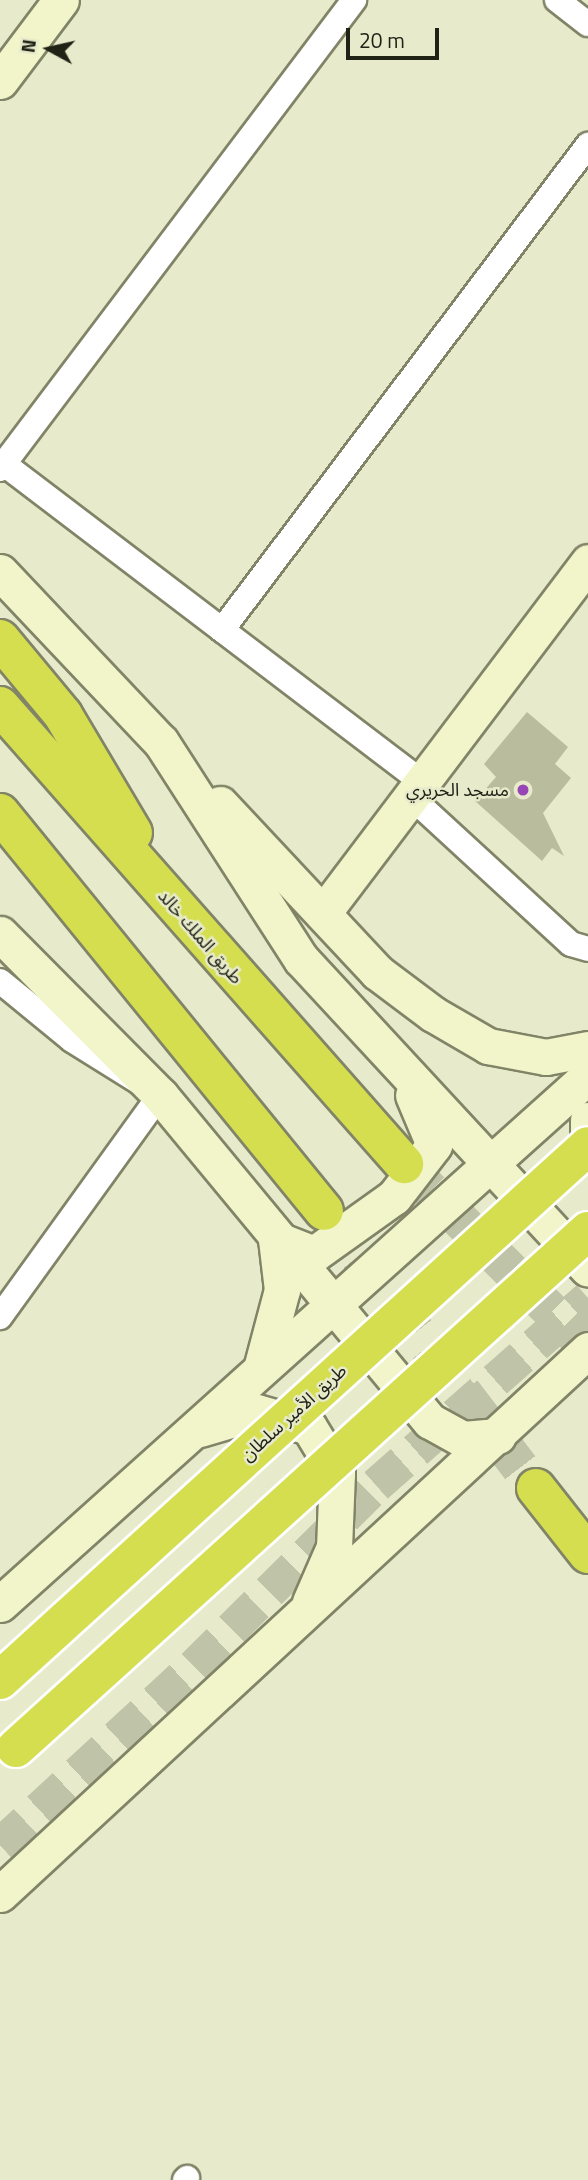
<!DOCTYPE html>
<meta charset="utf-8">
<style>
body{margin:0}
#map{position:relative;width:588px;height:2180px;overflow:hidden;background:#e7ebcb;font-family:"Titillium Web","Noto Sans Arabic",sans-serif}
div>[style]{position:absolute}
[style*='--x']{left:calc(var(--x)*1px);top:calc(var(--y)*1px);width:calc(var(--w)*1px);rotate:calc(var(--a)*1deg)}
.building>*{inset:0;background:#b9bd9e}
.secondary-tunnel>*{height:35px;margin-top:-17.5px;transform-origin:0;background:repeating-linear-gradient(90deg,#bfc3a7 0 35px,transparent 0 53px)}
.highway-tunnel>*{height:38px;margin-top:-19px;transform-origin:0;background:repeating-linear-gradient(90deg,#bfc3a7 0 38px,transparent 0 57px)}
.roads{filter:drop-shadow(2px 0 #818467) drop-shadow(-2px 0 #818467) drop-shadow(0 2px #818467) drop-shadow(0 -2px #818467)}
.street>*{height:24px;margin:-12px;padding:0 12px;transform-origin:12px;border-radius:12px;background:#fff}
.secondary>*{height:35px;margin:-17.5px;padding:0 17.5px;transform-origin:17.5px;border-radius:17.5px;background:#f2f5ca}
.highway>*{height:38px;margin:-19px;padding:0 19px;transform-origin:19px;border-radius:19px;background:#d4de4f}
.bridges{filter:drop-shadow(2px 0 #fff) drop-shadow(-2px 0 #fff) drop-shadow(0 2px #fff) drop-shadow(0 -2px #fff)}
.highway-bridge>*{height:38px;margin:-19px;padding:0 19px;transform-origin:19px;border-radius:19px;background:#d4de4f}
.dots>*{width:19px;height:19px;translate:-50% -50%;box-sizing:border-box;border:4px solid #e7ebcb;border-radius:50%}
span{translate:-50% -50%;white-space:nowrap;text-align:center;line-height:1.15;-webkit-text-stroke:5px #e7ebcb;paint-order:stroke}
.poi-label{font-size:18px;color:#212216}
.right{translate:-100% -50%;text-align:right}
.street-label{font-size:18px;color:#212216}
.north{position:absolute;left:14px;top:14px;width:70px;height:70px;-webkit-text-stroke:5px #e7ebcb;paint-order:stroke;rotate:278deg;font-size:19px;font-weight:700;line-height:28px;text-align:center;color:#212216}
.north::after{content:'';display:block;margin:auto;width:24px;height:32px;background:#212216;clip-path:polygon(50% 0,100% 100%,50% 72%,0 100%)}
.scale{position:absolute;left:346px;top:28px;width:93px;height:32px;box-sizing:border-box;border:4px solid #212216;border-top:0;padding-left:9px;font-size:21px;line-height:24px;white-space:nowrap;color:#212216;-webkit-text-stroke:5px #e7ebcb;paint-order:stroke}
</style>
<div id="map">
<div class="building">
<i style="clip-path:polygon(527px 712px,568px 747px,555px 764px,571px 778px,543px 813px,564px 856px,552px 848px,542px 861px,475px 801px,496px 777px,484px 764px)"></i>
</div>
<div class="secondary-tunnel">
<i style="--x:0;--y:1845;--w:264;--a:-42.7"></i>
<i style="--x:194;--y:1666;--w:257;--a:-44.8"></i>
<i style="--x:376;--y:1485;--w:283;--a:-41.4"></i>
</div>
<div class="highway-tunnel">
<i style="--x:404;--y:1164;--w:260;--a:45"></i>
<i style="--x:324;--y:1211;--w:349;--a:52.6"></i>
</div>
<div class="roads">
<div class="street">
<i style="--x:557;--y:0;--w:39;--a:38"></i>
<i style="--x:4;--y:464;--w:525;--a:37.26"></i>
<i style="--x:0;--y:469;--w:588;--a:-52.95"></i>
<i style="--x:222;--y:630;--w:608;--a:-52.96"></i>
<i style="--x:411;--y:797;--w:217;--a:42.6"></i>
<i style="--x:571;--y:944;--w:18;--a:16"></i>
<i style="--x:0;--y:981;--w:93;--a:39.3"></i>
<i style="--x:72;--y:1040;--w:104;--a:32"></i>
<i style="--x:160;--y:1095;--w:274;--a:125.8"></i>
<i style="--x:185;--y:2180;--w:3;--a:-45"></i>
</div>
<div class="secondary">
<i style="--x:0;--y:81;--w:101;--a:-53"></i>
<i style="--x:0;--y:572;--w:234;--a:46.6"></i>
<i style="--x:161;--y:742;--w:258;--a:57.2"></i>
<i style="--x:301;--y:959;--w:422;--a:47.2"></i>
<i style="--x:220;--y:804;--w:230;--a:46.9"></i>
<i style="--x:377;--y:972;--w:70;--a:36.9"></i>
<i style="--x:433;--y:1014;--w:64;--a:30.2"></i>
<i style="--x:488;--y:1046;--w:59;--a:10.7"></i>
<i style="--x:546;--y:1057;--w:43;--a:-10.8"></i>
<i style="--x:323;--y:913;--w:440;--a:-52.9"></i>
<i style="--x:0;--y:934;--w:227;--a:45.2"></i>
<i style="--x:160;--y:1095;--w:423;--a:50.4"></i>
<i style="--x:430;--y:1421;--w:38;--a:29"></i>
<i style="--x:463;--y:1439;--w:35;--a:-5"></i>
<i style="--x:588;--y:1120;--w:23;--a:90"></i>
<i style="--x:262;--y:1365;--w:78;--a:-75.1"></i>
<i style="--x:282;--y:1290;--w:51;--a:-96.7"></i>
<i style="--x:276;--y:1239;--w:41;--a:21.5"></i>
<i style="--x:314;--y:1254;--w:98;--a:-35.5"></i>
<i style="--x:394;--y:1197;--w:66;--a:-52.4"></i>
<i style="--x:434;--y:1145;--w:54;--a:-112.8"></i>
<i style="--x:200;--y:1429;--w:59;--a:-16.6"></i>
<i style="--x:257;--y:1412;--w:54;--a:16.1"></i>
<i style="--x:309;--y:1427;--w:54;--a:58.7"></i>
<i style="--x:337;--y:1473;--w:74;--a:92.3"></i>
<i style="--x:334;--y:1547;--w:60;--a:113.6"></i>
<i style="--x:0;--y:1604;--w:790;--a:-41.92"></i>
<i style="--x:0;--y:1894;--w:801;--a:-42.77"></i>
</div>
<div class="highway">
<i style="--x:0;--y:639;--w:99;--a:50.3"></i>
<i style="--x:63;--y:715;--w:137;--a:59.3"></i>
<i style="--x:0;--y:706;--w:611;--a:48.58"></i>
<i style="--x:0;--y:813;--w:513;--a:50.85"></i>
<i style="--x:536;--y:1488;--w:84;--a:51.8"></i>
</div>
</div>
<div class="bridges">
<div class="highway-bridge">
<i style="--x:0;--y:1680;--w:794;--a:-42.24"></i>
<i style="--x:16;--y:1748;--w:771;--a:-42.11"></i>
</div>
</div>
<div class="dots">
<i style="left:523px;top:790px;background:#9846b5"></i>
</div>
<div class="poi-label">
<span class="right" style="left:509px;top:790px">مسجد الحريري</span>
</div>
<div class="street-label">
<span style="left:200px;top:937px;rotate:49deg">طريق الملك خالد</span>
<span style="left:294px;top:1413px;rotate:-42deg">طريق الأمير سلطان</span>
</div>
<div class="north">N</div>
<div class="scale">20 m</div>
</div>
